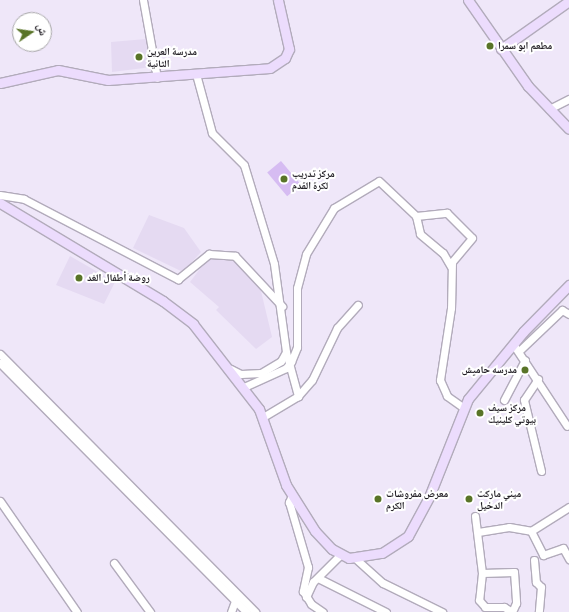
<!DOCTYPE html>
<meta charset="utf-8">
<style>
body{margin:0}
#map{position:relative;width:569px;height:612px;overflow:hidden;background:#efe7f9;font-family:"PT Sans Narrow","Noto Naskh Arabic",sans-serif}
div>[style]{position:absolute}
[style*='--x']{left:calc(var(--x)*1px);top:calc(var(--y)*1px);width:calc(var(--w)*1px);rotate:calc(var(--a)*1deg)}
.built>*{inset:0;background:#e5daf2}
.green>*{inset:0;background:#d6bcf2;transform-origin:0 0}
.roads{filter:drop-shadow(1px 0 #b2abbb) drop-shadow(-1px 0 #b2abbb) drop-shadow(0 1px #b2abbb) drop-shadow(0 -1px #b2abbb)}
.minor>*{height:7px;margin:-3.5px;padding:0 3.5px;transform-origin:3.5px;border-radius:3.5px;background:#fff}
.major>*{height:9px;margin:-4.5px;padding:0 4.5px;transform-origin:4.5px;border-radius:4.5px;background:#ecdcfd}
.dots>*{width:11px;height:11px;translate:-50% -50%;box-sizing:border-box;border:2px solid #fff;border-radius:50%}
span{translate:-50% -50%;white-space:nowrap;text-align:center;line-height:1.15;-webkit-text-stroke:4px #fff;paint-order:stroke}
.poi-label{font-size:10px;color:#232026;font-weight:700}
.left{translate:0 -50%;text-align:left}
.right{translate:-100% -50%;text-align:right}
.north{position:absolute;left:12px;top:12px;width:40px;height:40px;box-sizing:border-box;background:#fff;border:1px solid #a7a6a8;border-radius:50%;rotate:77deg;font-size:11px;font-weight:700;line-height:16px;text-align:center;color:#232026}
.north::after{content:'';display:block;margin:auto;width:14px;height:18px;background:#597428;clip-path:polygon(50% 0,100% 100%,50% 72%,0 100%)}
</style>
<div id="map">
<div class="built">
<i style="clip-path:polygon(146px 39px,152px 67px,112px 72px,111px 42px)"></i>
<i style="clip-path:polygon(149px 215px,184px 228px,201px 252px,183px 272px,133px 248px)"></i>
<i style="clip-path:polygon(70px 256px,115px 282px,104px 304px,56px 285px)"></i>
<i style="clip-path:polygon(208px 258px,236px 261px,260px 287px,272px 337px,256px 349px,216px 310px,219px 307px,190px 282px)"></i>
</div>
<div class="green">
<i style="left:281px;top:161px;width:31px;height:18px;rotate:50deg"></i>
</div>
<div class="roads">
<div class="minor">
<i style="--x:143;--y:0;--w:79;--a:79.8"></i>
<i style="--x:196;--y:74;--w:61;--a:74.8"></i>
<i style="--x:212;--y:133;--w:45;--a:45"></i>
<i style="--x:244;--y:165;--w:103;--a:73.1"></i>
<i style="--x:274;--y:264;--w:89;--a:82.2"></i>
<i style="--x:286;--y:352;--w:46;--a:74.7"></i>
<i style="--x:549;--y:109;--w:22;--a:-27"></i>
<i style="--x:0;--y:195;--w:24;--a:9"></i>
<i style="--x:24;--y:199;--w:174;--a:27.5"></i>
<i style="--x:178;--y:279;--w:40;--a:-39"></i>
<i style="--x:209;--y:254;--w:26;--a:4"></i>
<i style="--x:235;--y:256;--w:69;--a:46.8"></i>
<i style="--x:416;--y:216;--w:18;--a:77"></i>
<i style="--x:420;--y:234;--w:30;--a:40"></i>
<i style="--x:443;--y:253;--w:16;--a:60"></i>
<i style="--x:513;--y:344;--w:98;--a:56.6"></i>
<i style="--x:520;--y:350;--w:58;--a:-43.6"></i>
<i style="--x:562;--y:310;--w:8;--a:30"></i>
<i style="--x:0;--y:354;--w:363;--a:45.3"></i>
<i style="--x:0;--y:363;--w:350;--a:45.3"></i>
<i style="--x:231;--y:369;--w:11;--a:27"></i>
<i style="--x:241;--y:374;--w:20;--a:-3"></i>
<i style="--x:261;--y:373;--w:23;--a:-31"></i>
<i style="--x:281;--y:361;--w:10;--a:-61"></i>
<i style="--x:538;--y:379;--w:25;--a:124"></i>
<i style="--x:524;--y:400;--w:73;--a:76.5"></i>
<i style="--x:244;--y:387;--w:46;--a:-24.3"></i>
<i style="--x:286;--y:368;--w:8;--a:-50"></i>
<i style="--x:291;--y:362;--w:16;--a:-68"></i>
<i style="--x:297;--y:347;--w:59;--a:-90"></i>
<i style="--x:297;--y:288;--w:35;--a:-75"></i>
<i style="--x:306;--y:254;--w:54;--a:-58.7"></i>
<i style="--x:334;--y:208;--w:52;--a:-31"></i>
<i style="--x:379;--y:181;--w:51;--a:43.4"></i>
<i style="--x:416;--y:216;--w:31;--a:-6"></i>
<i style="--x:447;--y:213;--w:35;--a:45"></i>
<i style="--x:472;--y:238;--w:31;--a:130"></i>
<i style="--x:452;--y:262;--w:46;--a:91.2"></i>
<i style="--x:451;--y:308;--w:73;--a:98.7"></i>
<i style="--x:440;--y:380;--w:17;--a:66"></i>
<i style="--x:447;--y:396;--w:21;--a:35"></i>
<i style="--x:504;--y:400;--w:45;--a:-62.3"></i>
<i style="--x:263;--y:417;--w:41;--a:-31"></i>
<i style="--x:298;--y:396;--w:21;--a:-49"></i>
<i style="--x:312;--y:380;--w:58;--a:-64.3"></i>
<i style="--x:337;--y:328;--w:31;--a:-48"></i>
<i style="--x:292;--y:495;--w:8;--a:113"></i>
<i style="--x:289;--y:502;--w:68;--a:73.7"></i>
<i style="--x:308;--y:567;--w:25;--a:102"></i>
<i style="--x:303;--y:591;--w:15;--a:58"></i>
<i style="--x:311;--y:604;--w:14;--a:34"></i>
<i style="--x:0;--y:501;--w:135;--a:55.3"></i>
<i style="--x:475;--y:516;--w:57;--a:83"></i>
<i style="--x:482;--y:573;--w:27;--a:96"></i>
<i style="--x:479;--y:600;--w:9;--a:49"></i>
<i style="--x:485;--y:607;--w:19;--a:0"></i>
<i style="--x:504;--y:607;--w:9;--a:32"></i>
<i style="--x:531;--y:531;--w:27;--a:63"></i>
<i style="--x:543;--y:555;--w:21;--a:-19"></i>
<i style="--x:563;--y:548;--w:13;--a:61"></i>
<i style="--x:478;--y:532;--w:31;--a:-9"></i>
<i style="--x:509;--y:527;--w:22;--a:10"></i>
<i style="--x:531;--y:531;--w:45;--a:-32.3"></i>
<i style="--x:356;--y:559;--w:36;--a:42"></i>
<i style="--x:383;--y:583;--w:66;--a:26.2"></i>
<i style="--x:534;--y:560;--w:22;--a:85"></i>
<i style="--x:536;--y:582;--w:7;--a:45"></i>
<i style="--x:541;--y:587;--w:25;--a:95"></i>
<i style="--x:114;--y:563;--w:61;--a:53.7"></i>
<i style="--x:482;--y:573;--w:32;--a:-2"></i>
<i style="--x:514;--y:572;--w:31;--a:86"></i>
<i style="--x:516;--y:603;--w:10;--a:114"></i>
<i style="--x:318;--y:578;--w:76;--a:26.6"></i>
<i style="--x:306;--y:597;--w:17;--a:-65"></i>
<i style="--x:313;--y:582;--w:40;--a:-45"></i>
<i style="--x:231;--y:612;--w:15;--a:-70"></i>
</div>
<div class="major">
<i style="--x:468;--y:0;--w:105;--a:55.1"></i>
<i style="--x:528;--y:86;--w:59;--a:46.4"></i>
<i style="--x:501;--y:49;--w:83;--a:-35.2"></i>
<i style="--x:0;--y:83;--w:59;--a:-12.6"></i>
<i style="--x:58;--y:70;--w:51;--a:11.3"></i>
<i style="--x:108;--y:80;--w:162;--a:-4.2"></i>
<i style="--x:270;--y:68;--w:18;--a:-34"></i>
<i style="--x:285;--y:58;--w:10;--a:-66"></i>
<i style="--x:289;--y:49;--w:50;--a:-102.7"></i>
<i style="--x:0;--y:203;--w:190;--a:31"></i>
<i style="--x:163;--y:301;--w:38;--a:37"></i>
<i style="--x:193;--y:324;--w:108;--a:52.2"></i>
<i style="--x:259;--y:409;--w:81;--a:70.4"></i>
<i style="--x:286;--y:485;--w:54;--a:57.8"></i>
<i style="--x:315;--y:531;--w:25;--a:47"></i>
<i style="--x:332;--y:549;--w:19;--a:28"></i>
<i style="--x:349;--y:558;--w:33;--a:-9"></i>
<i style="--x:382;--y:553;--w:31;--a:-33"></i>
<i style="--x:408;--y:536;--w:44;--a:-61.7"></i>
<i style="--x:429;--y:497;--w:105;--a:-68.3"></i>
<i style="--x:468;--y:399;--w:87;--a:-50.6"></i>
<i style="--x:523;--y:332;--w:66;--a:-45.6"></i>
</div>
</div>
<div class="dots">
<i style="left:490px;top:46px;background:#597428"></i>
<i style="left:139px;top:57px;background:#597428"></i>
<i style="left:284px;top:179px;background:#597428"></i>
<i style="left:79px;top:278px;background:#597428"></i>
<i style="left:525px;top:370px;background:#597428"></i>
<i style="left:480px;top:413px;background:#597428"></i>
<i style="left:378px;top:499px;background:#597428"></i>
<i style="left:469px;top:499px;background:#597428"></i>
</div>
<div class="poi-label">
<span class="left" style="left:498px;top:46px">مطعم ابو سمرا</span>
<span class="left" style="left:147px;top:57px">مدرسة العرين<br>الثانية</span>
<span class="left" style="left:292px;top:179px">مركز تدريب<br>لكرة القدم</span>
<span class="left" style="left:87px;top:278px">روضة أطفال الغد</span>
<span class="right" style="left:517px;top:370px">مدرسه حاميش</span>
<span class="left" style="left:488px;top:413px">مركز سيف<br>بيوتي كلينيك</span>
<span class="left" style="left:386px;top:499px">معرض مفروشات<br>الكرم</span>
<span class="left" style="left:477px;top:499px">ميني ماركت<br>الدخيل</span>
</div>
<div class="north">ش</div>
</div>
